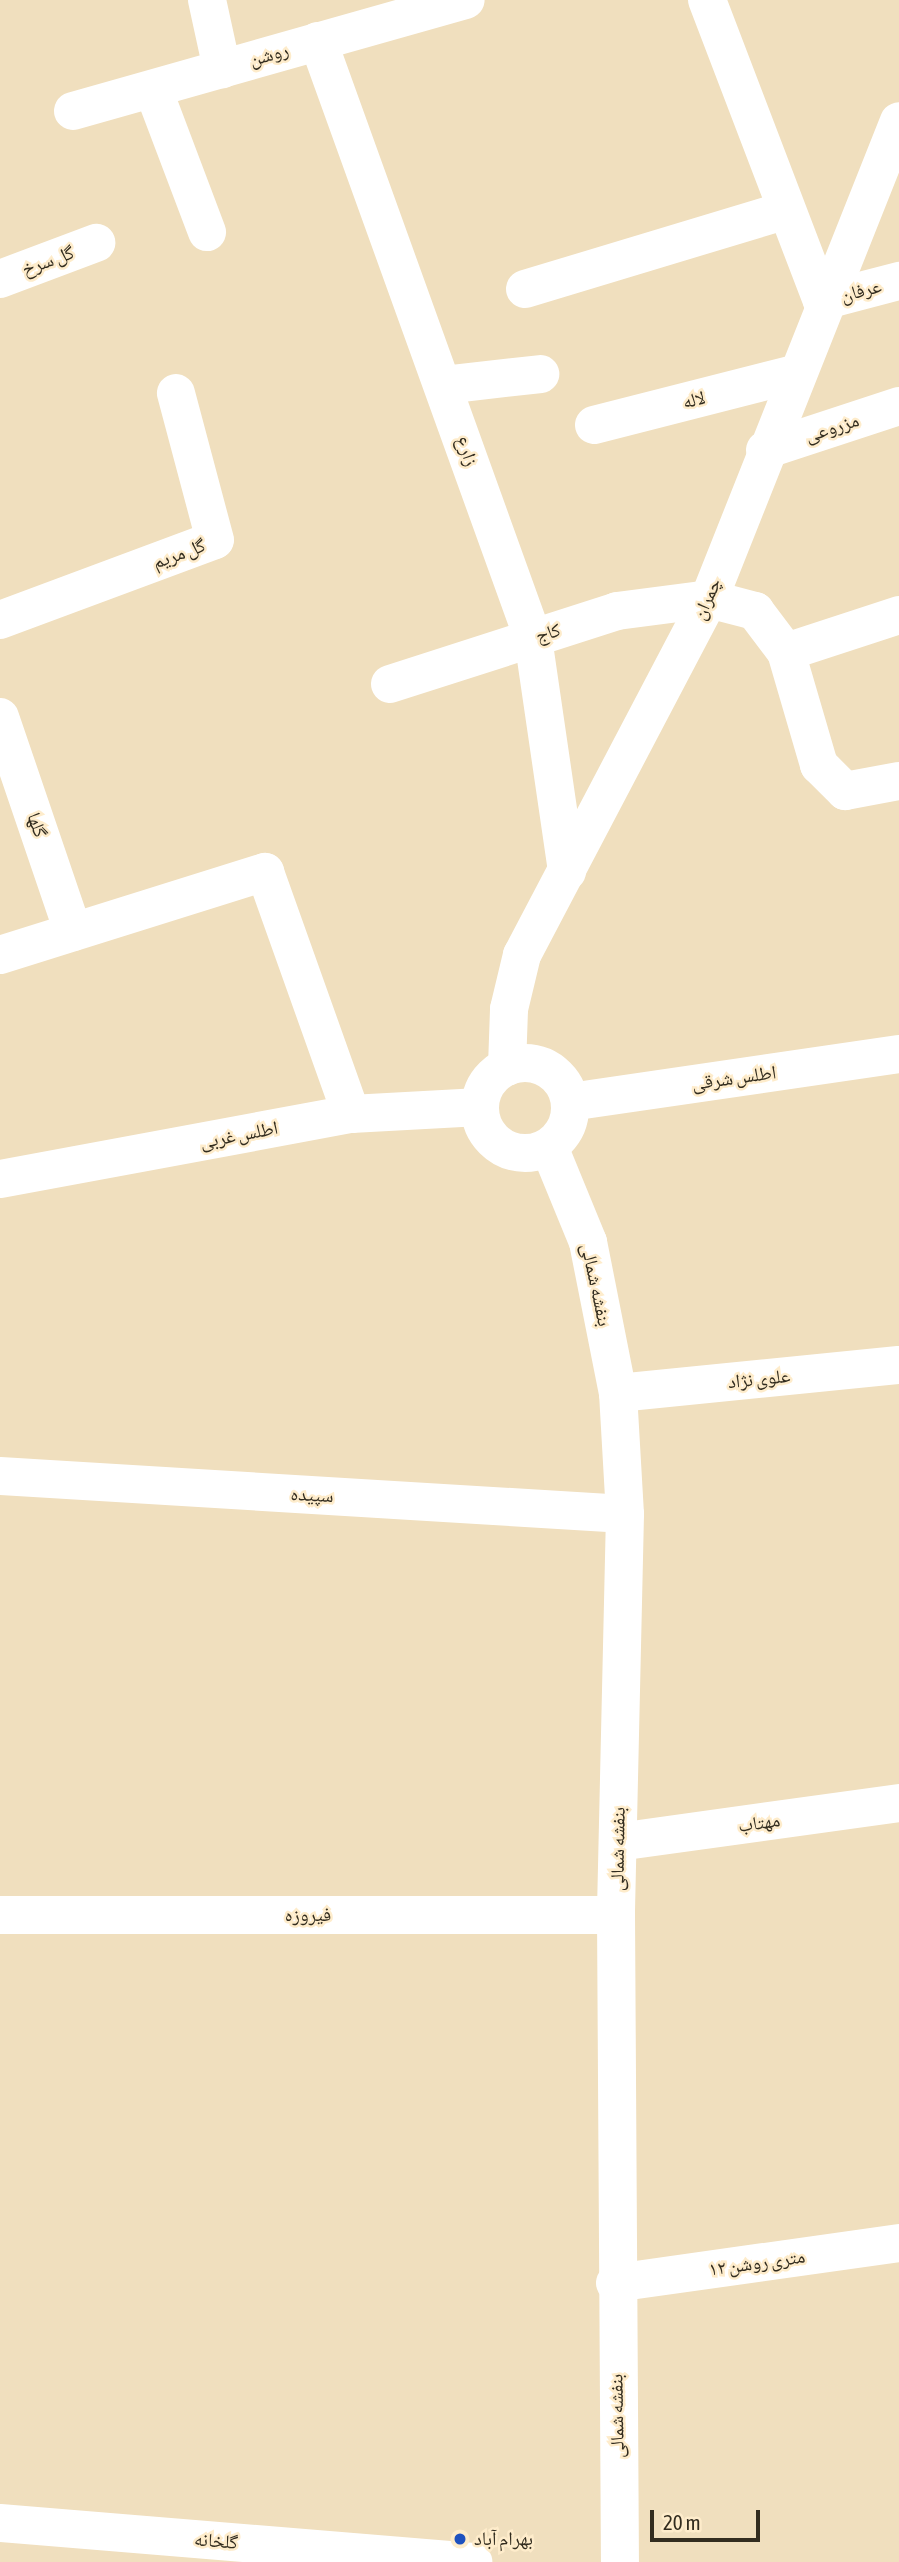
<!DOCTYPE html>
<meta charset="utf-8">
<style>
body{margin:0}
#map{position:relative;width:899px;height:2562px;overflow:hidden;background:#f0dfbe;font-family:"Asap Condensed","Noto Naskh Arabic",sans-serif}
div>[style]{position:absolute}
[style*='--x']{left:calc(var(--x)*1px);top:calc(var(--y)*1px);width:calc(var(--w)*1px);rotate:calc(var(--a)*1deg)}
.minor>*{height:38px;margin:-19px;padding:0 19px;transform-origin:19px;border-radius:19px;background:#fff}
.minor>.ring{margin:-19px;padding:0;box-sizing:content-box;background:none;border:38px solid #fff;border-radius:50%}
.major>*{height:38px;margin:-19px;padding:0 19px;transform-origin:19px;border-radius:19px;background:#fff}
.dots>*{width:19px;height:19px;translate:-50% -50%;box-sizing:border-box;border:4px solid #feeccb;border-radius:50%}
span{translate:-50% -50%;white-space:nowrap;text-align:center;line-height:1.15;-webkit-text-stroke:5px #feeccb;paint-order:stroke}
.street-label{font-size:19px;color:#322c1f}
.poi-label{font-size:19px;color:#322c1f}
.left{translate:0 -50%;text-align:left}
.scale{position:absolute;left:650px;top:2510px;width:110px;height:32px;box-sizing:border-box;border:4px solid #322c1f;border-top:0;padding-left:9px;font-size:21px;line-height:24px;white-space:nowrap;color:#322c1f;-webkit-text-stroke:5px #feeccb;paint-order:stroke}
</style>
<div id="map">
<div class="minor">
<i style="--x:207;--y:0;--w:71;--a:77.7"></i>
<i style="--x:707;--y:0;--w:322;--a:69.1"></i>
<i style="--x:822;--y:301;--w:80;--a:-14.6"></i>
<i style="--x:318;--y:41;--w:635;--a:70.19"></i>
<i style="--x:533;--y:638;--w:236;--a:81.7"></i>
<i style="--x:153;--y:89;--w:153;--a:69.3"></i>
<i style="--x:73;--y:111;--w:408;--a:-15.8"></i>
<i style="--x:0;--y:279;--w:103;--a:-20.6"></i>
<i style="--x:525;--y:289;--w:270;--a:-16.8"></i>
<i style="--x:444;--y:385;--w:97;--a:-6.5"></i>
<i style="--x:594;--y:425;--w:206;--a:-14.3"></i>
<i style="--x:765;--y:450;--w:141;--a:-18.2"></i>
<i style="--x:0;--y:620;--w:229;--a:-20.4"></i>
<i style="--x:215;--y:540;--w:152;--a:-104.9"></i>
<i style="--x:786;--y:652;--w:119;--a:-18.1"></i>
<i style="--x:390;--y:684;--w:238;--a:-17.8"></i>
<i style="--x:617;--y:611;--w:93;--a:-7.4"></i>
<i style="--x:709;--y:599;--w:48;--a:14.6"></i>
<i style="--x:755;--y:611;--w:51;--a:52.9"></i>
<i style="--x:786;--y:652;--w:118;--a:73.7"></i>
<i style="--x:819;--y:765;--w:37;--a:45"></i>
<i style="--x:845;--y:791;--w:55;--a:-10.5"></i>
<i style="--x:0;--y:717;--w:227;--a:71.2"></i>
<i style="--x:0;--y:955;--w:278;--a:-17.4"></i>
<i style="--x:265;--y:872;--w:257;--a:70.4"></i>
<i class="ring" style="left:480px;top:1063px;width:52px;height:52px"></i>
<i style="--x:507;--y:1067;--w:58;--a:-88"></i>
<i style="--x:509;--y:1009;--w:56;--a:-76.5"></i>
<i style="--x:522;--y:955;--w:402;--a:-62.3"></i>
<i style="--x:709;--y:599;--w:514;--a:-68.32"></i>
<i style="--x:570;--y:1102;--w:332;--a:-8.3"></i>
<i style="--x:549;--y:1147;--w:103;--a:67.7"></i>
<i style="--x:588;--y:1242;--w:154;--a:78.8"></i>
<i style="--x:618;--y:1393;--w:121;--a:86.7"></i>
<i style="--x:625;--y:1514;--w:401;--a:91.3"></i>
<i style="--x:616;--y:1915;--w:647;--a:89.65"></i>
<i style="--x:0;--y:1179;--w:357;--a:-10.5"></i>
<i style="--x:351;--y:1114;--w:129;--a:-3.1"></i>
<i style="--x:618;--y:1393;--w:282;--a:-5.7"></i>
<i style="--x:0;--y:1476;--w:626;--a:3.48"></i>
<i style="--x:618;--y:1842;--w:284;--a:-7.9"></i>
<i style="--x:0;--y:1915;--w:616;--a:0"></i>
<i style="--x:615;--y:2283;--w:287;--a:-8"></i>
</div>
<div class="major">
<i style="--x:0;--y:2523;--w:475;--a:4.7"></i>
</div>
<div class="dots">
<i style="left:460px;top:2539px;background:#1f52bf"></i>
</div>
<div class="street-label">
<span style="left:269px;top:55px;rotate:-16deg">روشن</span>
<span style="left:48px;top:261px;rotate:-20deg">گل سرخ</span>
<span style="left:861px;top:291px;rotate:-15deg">عرفان</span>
<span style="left:694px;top:400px;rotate:-14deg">لاله</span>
<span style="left:832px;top:428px;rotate:-18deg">مزروعی</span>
<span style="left:467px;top:451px;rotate:71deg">زارع</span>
<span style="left:179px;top:554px;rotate:-20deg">گل مریم</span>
<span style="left:707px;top:599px;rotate:-66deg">چمران</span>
<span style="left:548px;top:633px;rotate:-18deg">کاج</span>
<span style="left:37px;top:825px;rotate:71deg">گلها</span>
<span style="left:734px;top:1078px;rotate:-8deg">اطلس شرقی</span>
<span style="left:239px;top:1135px;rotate:-11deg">اطلس غربی</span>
<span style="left:596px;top:1285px;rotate:78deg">بنفشه شمالی</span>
<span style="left:759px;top:1379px;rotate:-6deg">علوی نژاد</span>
<span style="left:312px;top:1495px;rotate:3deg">سپیده</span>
<span style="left:759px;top:1823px;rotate:-8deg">مهتاب</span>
<span style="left:618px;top:1849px;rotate:-89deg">بنفشه شمالی</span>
<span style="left:308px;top:1915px">فیروزه</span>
<span style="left:757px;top:2263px;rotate:-8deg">۱۲ متری روشن</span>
<span style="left:617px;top:2416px;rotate:-91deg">بنفشه شمالی</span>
<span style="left:216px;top:2541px;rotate:5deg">گلخانه</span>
</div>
<div class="poi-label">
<span class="left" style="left:474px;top:2539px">بهرام آباد</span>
</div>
<div class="scale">20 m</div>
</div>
